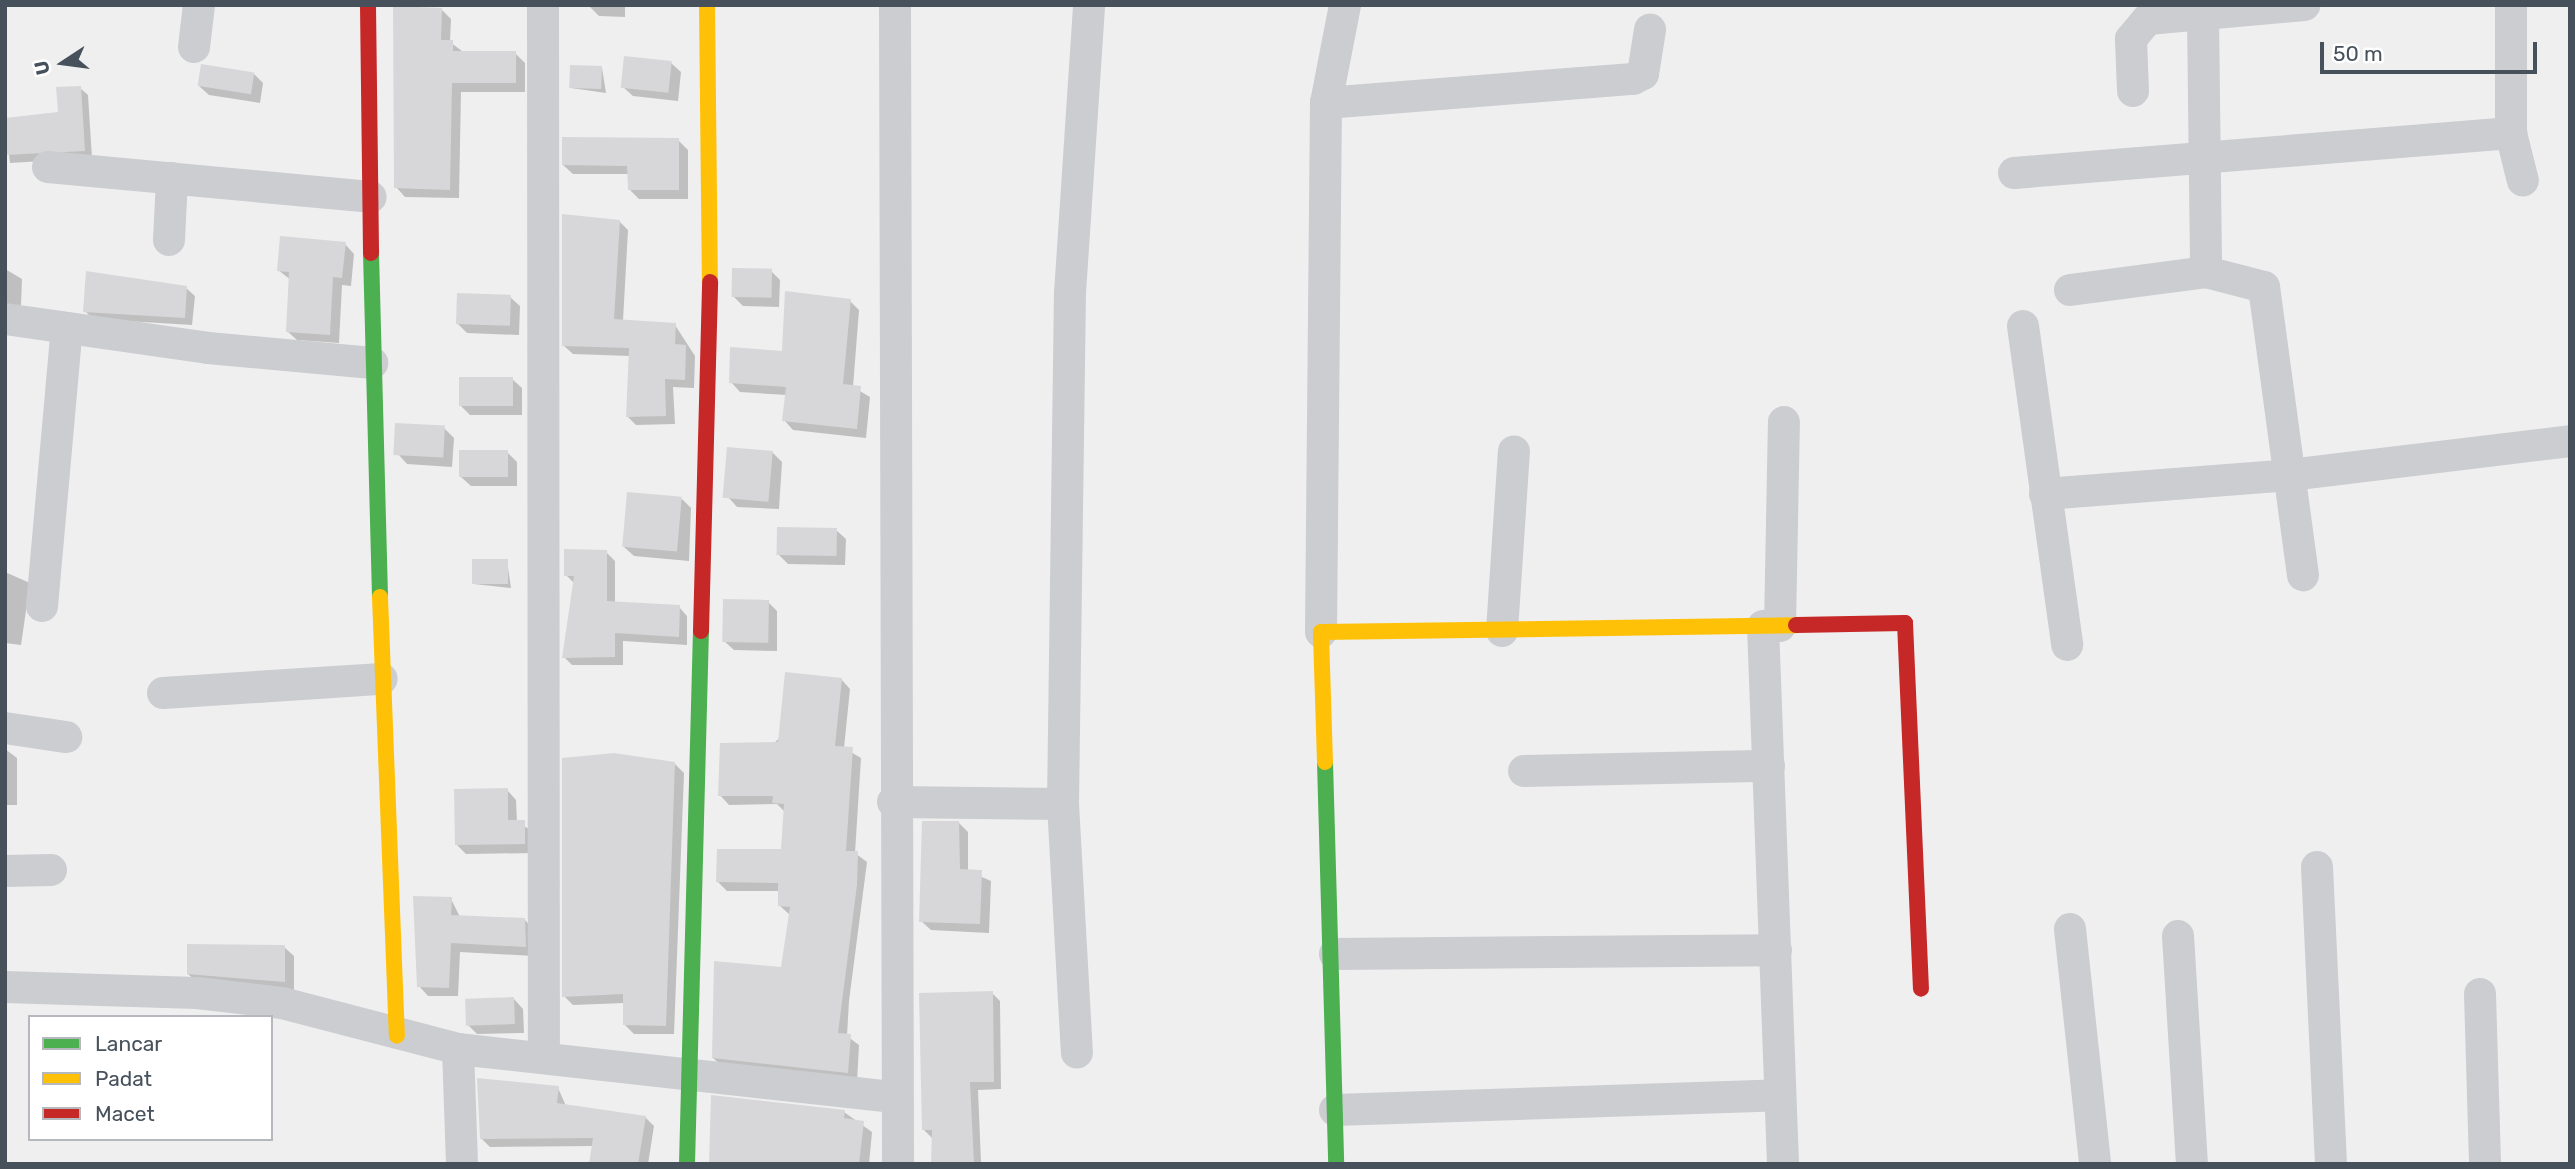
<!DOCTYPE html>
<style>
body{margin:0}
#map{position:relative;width:2575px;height:1169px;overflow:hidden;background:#f0efef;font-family:Rubik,sans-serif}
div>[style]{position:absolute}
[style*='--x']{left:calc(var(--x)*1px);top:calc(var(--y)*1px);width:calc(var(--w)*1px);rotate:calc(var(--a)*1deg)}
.shadow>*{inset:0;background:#0003}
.building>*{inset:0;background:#d7d7d9;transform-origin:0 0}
.street>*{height:32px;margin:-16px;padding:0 16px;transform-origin:16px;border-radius:16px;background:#cbcdd0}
.fast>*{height:16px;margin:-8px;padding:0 8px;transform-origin:8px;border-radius:8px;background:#4caf50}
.slow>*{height:16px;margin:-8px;padding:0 8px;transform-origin:8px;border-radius:8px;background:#ffc107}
.jam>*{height:16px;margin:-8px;padding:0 8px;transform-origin:8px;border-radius:8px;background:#c62828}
span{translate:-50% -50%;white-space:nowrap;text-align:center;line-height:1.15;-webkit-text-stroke:5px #fff;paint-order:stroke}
.frame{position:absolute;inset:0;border:7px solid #46515c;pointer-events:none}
.legend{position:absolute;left:28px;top:1015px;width:245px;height:126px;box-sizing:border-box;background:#fff;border:2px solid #b5b9be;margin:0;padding:9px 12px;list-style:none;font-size:21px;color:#46515c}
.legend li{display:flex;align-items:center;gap:14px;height:35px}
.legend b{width:35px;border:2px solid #b5b9be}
.north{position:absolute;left:28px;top:28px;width:70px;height:70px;-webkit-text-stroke:5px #fff;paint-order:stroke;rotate:257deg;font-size:19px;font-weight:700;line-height:28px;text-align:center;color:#46515c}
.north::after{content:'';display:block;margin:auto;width:24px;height:32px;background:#46515c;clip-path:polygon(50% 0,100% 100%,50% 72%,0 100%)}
.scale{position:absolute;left:2320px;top:42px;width:217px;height:32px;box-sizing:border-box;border:4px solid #46515c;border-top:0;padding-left:9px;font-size:21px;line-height:24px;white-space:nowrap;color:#46515c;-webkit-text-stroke:5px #fff;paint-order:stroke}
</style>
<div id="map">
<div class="shadow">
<i style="clip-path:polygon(625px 5px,625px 17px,599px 16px,590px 7px)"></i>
<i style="clip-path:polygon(442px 10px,451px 19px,450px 42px,462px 51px,515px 53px,525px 63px,525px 92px,461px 92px,459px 198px,405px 197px,396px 187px)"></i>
<i style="clip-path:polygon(671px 63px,681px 72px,678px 101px,633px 96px,623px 87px)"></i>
<i style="clip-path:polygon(602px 68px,606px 93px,571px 88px)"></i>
<i style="clip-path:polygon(254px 74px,263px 83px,260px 103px,209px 95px,199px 86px)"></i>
<i style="clip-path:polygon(80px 88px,88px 95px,92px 158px,10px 163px,5px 120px,60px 113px)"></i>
<i style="clip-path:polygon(678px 140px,688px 150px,688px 199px,639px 199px,630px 190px,629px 174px,573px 174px,563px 165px)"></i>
<i style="clip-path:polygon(619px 221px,628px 230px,623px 321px,675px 325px,695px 356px,694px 388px,673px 387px,675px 424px,636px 425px,627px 416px,630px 356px,573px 354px,563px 345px)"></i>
<i style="clip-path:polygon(345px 244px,354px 254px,351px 286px,342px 285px,339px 343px,297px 340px,287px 331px,291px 280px,278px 270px)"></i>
<i style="clip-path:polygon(5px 269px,22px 279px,21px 305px,5px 305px)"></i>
<i style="clip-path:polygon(771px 271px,780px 280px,779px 307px,743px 306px,733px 296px)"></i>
<i style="clip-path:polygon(186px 288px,195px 296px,192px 325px,93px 319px,85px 311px)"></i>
<i style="clip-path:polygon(510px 297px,520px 306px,519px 335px,467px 333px,457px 323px)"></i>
<i style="clip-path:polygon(850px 301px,859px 310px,853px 387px,870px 397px,866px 438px,793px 430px,784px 420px,787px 395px,740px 392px,731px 382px,784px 353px)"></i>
<i style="clip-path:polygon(512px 379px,522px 388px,522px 415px,470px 415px,461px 406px)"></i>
<i style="clip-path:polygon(444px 428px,454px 438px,452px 467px,407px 464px,398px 454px)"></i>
<i style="clip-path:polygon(507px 452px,517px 462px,517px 486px,471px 486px,461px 477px)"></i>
<i style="clip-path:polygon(772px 452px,782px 462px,779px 509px,737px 507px,728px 497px)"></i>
<i style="clip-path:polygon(682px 499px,691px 508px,689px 561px,634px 556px,624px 547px)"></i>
<i style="clip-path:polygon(836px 530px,846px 539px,845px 565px,788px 564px,778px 554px)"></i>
<i style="clip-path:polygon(606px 552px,615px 561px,615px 603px,679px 607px,687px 616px,687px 645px,623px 641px,623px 665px,572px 665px,564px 657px,575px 584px,566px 575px)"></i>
<i style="clip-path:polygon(507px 561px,511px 588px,474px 584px)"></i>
<i style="clip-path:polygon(5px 572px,30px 583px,21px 645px,5px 643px)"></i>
<i style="clip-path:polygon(768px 602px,777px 611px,777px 651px,734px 650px,724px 641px)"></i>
<i style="clip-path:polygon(841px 679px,850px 689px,844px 748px,861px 758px,855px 853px,867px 862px,849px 1001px,847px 1036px,859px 1045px,857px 1082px,723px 1067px,713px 1058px,782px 969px,790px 915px,779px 905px,780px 891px,727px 891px,718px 882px,783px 850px,784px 811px,777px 804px,729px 805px,720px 795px)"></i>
<i style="clip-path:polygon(5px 749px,17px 758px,17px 805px,5px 805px)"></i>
<i style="clip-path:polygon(675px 764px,684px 773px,674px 1034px,634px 1034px,625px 1025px,625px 1003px,573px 1005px,564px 996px)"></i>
<i style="clip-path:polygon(507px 790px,516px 800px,517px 822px,534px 832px,534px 853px,466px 854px,456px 844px)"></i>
<i style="clip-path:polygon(959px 823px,968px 832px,968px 871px,991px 881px,989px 933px,931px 930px,921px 921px)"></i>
<i style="clip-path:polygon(451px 899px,460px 917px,525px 920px,534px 930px,534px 956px,460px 952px,458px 996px,428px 996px,419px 986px)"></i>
<i style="clip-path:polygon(284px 947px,294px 956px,294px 991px,198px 983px,188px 974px)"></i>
<i style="clip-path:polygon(992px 993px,1000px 1001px,1001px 1089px,978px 1090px,981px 1162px,991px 1164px,933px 1164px,932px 1138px,924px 1130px)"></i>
<i style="clip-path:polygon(514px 999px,523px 1009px,524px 1033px,477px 1034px,468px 1025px)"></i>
<i style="clip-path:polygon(558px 1088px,566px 1106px,645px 1117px,654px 1126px,648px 1164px,591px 1164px,594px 1146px,490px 1147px,481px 1138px)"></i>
<i style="clip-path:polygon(844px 1112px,872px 1132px,869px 1164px,709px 1164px)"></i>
</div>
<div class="building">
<i style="clip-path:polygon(393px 6px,442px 8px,441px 40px,453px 40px,453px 51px,516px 51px,516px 83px,452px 83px,450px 190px,394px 188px)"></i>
<i style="left:624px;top:56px;width:48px;height:32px;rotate:6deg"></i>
<i style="left:201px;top:64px;width:54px;height:22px;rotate:9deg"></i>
<i style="left:570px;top:65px;width:32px;height:23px;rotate:2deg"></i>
<i style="clip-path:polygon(81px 86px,85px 151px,5px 155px,5px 118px,58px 112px,56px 87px)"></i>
<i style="clip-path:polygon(562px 137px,679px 138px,679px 190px,628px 190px,627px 166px,562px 165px)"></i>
<i style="clip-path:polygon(562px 214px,620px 220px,614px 319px,676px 323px,675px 344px,686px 345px,685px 380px,665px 379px,666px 416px,626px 417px,629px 348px,562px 346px)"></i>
<i style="clip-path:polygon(280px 236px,346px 242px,342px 278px,333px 277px,330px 335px,286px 332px,289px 272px,277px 271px)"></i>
<i style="left:732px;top:268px;width:40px;height:29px;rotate:1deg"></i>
<i style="clip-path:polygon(86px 271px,187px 286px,185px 318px,83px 312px)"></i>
<i style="clip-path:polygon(785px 291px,851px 299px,843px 384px,861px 386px,857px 429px,782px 421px,786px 387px,729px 383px,730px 347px,782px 351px)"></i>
<i style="left:457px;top:293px;width:54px;height:31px;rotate:2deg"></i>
<i style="left:459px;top:377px;width:54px;height:29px"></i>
<i style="left:395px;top:423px;width:50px;height:32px;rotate:3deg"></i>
<i style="left:727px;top:447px;width:46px;height:51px;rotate:5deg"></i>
<i style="left:459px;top:450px;width:49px;height:27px"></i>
<i style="left:627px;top:492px;width:55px;height:55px;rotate:5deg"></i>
<i style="left:777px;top:527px;width:60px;height:28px;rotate:1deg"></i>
<i style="clip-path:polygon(564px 549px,607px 550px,607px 601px,680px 605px,679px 637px,615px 633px,615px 657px,562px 658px,574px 576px,564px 576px)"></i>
<i style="left:472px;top:559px;width:36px;height:25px"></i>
<i style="left:723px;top:599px;width:46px;height:43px;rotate:1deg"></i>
<i style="clip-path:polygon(785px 672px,842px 678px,835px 746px,853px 747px,846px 851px,858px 851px,857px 885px,838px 1033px,851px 1034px,848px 1073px,712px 1058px,714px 961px,781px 967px,790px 907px,778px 906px,778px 883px,716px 882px,717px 849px,781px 849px,784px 804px,772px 803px,773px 796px,718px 796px,720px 743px,778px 742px)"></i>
<i style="clip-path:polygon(614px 753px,675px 762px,666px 1026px,623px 1025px,623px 994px,562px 997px,562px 758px)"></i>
<i style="clip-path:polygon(508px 788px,508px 820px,525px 820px,525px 844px,455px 845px,454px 789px)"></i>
<i style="clip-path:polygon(922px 821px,959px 821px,960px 869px,982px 870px,980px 924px,919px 922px)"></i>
<i style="clip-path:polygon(413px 896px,452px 897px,451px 915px,525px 918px,526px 947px,451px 943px,449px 988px,417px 987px)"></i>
<i style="clip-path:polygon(187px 944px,285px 945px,285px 982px,187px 974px)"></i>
<i style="clip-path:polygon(993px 991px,994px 1082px,970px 1082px,974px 1164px,931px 1164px,932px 1130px,922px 1130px,919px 993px)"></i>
<i style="left:514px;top:997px;width:27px;height:49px;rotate:88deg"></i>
<i style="clip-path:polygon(477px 1078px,559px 1086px,557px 1103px,646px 1116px,638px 1164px,589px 1164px,593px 1138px,480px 1139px)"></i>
<i style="clip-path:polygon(711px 1095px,845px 1110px,844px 1118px,864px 1121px,859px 1164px,709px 1164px)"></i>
</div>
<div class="street">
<i style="--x:543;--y:5;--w:1051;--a:89.95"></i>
<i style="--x:895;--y:5;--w:1159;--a:89.85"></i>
<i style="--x:2511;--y:5;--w:128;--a:90"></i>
<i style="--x:2511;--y:133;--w:49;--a:76"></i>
<i style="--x:2203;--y:16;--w:256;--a:89.3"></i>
<i style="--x:194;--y:47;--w:42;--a:-83.2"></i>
<i style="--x:2133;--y:91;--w:52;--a:-92.2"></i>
<i style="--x:2131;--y:39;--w:26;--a:-50"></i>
<i style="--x:2148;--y:19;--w:157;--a:-5.1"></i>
<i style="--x:1326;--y:103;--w:100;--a:-79"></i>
<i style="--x:48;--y:167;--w:324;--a:5.3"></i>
<i style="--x:2014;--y:173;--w:499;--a:-4.6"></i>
<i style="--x:169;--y:240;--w:62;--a:-87.2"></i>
<i style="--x:2070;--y:290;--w:137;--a:-7.5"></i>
<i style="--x:2206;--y:272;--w:60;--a:14.5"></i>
<i style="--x:2264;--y:287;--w:291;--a:82.3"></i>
<i style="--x:5;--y:319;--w:205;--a:8.1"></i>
<i style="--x:208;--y:348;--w:165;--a:5.2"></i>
<i style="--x:2023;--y:326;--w:322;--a:82.1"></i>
<i style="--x:2045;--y:494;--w:246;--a:-4.4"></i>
<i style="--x:2290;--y:475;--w:282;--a:-6.9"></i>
<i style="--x:42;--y:606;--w:279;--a:-84.9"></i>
<i style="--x:1763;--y:626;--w:538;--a:87.87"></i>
<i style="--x:1780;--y:626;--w:204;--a:-88.9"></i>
<i style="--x:1502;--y:631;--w:180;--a:-86.2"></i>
<i style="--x:1321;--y:632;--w:529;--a:-89.46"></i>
<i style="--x:1326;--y:103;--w:308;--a:-4.5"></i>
<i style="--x:1633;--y:79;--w:11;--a:-27"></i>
<i style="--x:1643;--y:74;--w:45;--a:-81"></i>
<i style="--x:163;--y:693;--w:219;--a:-3.7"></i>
<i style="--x:5;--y:728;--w:62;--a:8.4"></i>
<i style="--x:1524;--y:771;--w:245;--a:-1.2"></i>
<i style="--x:893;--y:802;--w:170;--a:0.7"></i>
<i style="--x:1063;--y:804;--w:511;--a:-89.22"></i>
<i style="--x:1070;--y:293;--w:289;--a:-86.2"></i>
<i style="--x:1063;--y:804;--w:249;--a:86.8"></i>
<i style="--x:2317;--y:867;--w:297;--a:87.3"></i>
<i style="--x:5;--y:871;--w:46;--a:-1.2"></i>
<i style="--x:2070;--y:929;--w:236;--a:83.9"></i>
<i style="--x:2178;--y:936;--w:228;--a:86.5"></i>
<i style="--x:1335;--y:954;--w:441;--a:-0.5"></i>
<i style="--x:5;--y:987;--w:192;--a:1.8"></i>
<i style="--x:197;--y:993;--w:86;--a:6.7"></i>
<i style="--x:282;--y:1003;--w:182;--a:14.6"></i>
<i style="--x:458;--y:1049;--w:441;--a:6.3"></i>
<i style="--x:2480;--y:994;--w:170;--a:88.3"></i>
<i style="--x:458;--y:1049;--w:115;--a:88"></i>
<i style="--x:1335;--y:1110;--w:445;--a:-1.9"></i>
</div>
<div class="fast">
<i style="--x:371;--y:253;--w:344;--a:88.5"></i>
<i style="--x:1325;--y:762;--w:402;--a:88.4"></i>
<i style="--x:687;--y:1164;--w:533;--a:-88.5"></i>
</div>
<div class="slow">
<i style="--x:707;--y:5;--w:277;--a:89.4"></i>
<i style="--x:380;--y:597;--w:439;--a:87.8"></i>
<i style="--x:1325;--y:762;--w:130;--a:-91.8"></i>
<i style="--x:1321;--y:632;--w:475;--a:-0.8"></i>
</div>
<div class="jam">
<i style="--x:368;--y:5;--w:248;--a:89.3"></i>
<i style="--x:1796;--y:625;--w:109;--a:-1.1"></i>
<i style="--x:1905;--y:623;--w:366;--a:87.5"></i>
<i style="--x:701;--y:631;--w:349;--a:-88.5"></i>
</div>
<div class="frame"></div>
<ul class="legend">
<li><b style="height:9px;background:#4caf50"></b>Lancar</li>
<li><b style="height:9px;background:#ffc107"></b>Padat</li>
<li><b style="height:9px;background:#c62828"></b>Macet</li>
</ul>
<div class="north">U</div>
<div class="scale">50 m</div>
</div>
